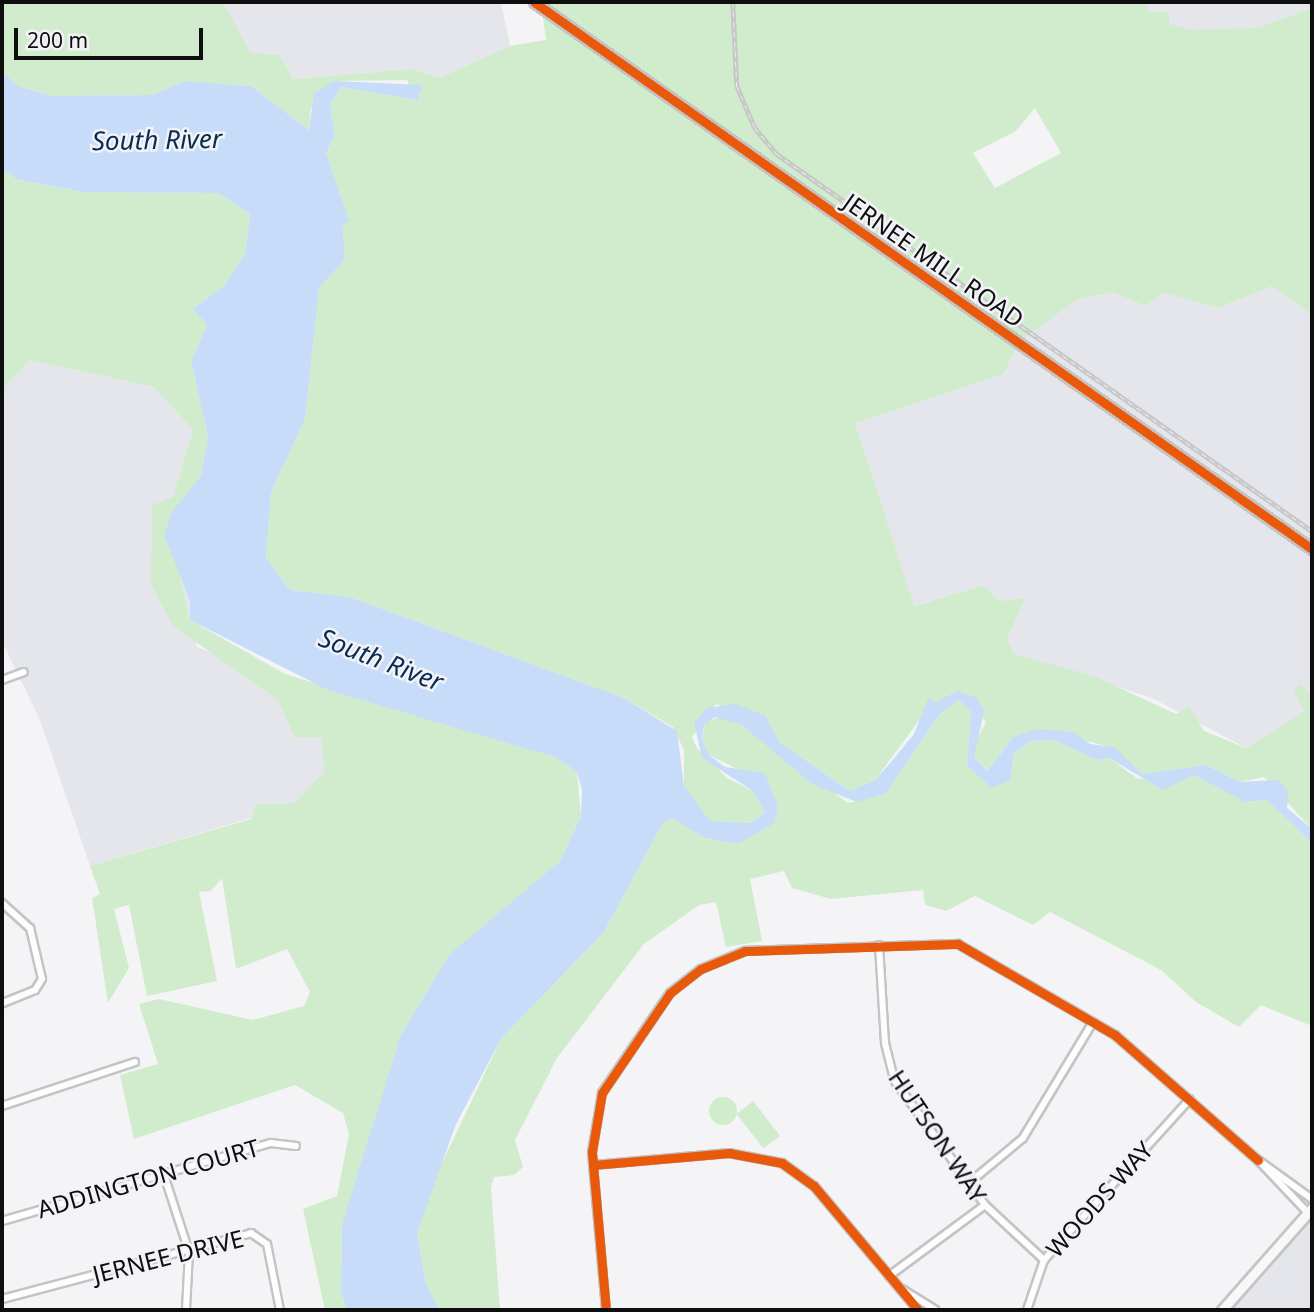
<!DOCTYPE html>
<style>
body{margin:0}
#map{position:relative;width:1314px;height:1312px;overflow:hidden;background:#f4f4f6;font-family:"Noto Sans",sans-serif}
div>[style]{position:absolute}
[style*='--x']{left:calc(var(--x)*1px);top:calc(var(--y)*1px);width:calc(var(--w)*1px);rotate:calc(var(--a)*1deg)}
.built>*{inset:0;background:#e4e6ec}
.green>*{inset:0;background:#d1eccc;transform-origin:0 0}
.round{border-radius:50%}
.water>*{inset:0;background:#c6dcf9}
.roads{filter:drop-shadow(2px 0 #c3c4c5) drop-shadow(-2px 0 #c3c4c5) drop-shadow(0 2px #c3c4c5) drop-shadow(0 -2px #c3c4c5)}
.street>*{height:6px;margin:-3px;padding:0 3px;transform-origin:3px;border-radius:3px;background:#fdfdfe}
.secondary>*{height:9px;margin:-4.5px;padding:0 4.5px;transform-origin:4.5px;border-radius:4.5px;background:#faf7f8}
.rail>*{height:4.5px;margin-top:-2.25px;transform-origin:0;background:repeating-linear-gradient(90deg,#f3f3f7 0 5px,#c7c7c8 0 10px);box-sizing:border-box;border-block:2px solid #c7c7c8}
.cycleway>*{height:9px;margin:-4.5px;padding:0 4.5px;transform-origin:4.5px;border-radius:4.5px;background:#e8590c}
span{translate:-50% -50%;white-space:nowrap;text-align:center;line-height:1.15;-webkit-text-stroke:5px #f3f3f7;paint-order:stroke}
.street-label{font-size:24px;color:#0e0e0f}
.water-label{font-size:26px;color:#072c53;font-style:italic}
.frame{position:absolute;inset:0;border:4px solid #0e0e0f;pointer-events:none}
.scale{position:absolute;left:14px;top:28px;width:189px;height:32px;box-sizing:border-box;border:4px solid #0e0e0f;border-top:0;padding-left:9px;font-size:21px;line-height:24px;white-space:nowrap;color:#0e0e0f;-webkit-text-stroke:5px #f3f3f7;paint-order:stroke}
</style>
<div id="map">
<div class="built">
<i style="clip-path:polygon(225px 2px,501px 2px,510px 46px,439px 78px,411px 69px,293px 79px,280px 55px,250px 52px,226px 16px)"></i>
<i style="clip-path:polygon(1078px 2px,1312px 2px,1312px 8px,1188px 53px)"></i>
<i style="clip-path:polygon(1272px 286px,1312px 315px,1312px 696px,1306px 711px,1246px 748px,1152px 698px,1015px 654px,1007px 640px,1024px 599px,999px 601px,984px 585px,913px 606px,855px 423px,1004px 374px,1018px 343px,1077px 300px,1112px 292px,1145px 306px,1164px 293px,1218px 308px)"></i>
<i style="clip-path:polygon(30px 360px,154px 387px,193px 430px,173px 497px,197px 647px,233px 662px,278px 700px,295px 738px,321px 736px,324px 772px,294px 803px,256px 804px,251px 818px,90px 866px,40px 720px,2px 641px,2px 390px)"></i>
<i style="clip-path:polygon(1312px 1208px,1312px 1310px,1222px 1310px)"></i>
</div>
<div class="green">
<i style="clip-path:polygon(evenodd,2px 2px,223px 2px,250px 52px,280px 55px,293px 79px,411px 69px,439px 78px,510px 46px,546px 40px,541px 2px,1147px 2px,1147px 12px,1169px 12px,1169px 24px,1191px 30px,1257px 28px,1312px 8px,1312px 315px,1272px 286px,1218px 308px,1164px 293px,1145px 306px,1112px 292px,1077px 300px,1018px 343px,1004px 374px,855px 423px,914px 606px,984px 585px,999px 601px,1025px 598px,1007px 640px,1015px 654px,1096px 677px,1176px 714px,1189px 706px,1204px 731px,1246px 748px,1305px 711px,1293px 690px,1301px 684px,1312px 696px,1312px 829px,1264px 777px,1240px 782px,1206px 765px,1142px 774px,1114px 748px,1038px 729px,1003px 750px,989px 771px,974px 758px,974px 745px,986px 722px,958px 691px,929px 707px,875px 780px,850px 791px,779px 742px,765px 723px,716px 704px,692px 737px,697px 748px,727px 778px,753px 791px,765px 812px,751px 823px,709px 821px,684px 786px,684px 750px,673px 727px,624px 698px,350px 597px,290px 590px,266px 558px,271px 492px,305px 419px,319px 287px,345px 259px,326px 153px,335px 135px,330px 105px,341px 87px,416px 100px,407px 80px,334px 81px,311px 108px,309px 130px,251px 86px,185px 81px,152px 95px,52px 96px,18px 86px,2px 71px,2px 2px,1035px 108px,1061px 153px,995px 188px,973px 153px,1016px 131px,1035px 108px)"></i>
<i style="clip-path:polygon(2px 168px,16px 179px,83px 192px,218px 193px,250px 214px,245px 253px,225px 285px,193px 309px,207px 325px,191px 361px,208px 437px,201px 476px,178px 508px,176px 561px,190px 620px,285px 674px,555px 757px,577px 772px,581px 816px,560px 861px,481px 929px,368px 1154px,342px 1224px,341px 1294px,347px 1310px,325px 1310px,303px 1209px,337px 1196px,349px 1134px,343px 1113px,295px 1085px,134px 1139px,120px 1075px,158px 1064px,139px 1004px,159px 999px,253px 1020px,304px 1006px,310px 992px,287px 949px,236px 969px,222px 878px,211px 891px,199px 892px,217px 981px,147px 996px,129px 905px,114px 909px,129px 968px,108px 1003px,92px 898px,100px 894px,90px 866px,251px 819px,256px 804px,294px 803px,324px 772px,321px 737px,295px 738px,278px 700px,173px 626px,151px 584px,152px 505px,173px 497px,193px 430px,154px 387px,30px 360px,2px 390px)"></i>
<i style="clip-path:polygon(959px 700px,971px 712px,967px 766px,1011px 780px,1013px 754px,1031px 741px,1054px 740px,1097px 760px,1109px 758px,1138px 779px,1194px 775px,1246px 802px,1267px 800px,1312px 843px,1312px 1026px,1261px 1005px,1239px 1027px,1196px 1002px,1161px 970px,1050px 912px,1033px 925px,975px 896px,946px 911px,925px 905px,923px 890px,831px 899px,792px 888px,784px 871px,750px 879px,762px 941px,726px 947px,716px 902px,699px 905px,644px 944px,557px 1058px,515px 1140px,523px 1167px,514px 1175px,494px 1177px,491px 1188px,500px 1310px,440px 1310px,426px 1284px,417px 1233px,422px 1205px,501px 1039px,604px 932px,663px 823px,672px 817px,705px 838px,738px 844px,778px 807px,767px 784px,709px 755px,702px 739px,705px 723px,721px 716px,742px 725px,848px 803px,885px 794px,940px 714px)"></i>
<i class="round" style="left:709px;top:1097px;width:28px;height:28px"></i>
<i style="left:753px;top:1101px;width:44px;height:21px;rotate:52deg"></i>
</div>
<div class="water">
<i style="clip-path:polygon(2px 71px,18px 86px,52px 96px,152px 95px,185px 81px,251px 86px,309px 130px,314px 94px,334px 81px,423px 85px,417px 100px,341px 87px,330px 105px,335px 135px,326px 153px,349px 221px,342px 225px,345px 259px,319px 288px,305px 419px,271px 492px,266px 558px,290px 590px,350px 597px,624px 698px,677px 731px,684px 786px,710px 821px,751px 823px,765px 812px,753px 791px,702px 758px,694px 722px,707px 708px,735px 704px,765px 715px,779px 742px,850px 791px,875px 780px,891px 762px,914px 734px,928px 699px,935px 702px,958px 691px,977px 698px,984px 711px,974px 758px,988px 771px,1013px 737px,1038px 729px,1074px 732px,1090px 744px,1114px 747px,1142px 774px,1206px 765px,1240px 782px,1278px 780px,1288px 791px,1287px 808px,1312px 829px,1312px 843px,1267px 800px,1245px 802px,1194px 775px,1163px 790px,1109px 758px,1097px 760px,1054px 740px,1031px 741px,1013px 754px,1011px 780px,992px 788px,967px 766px,971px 712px,959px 700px,940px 714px,885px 794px,857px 802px,812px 784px,742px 725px,715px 717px,704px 725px,702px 739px,709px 755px,725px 767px,765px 773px,778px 807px,774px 823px,738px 844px,705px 838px,672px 818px,663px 823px,604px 932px,501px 1039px,456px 1124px,417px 1233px,426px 1284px,440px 1310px,347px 1310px,341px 1294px,342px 1224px,401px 1035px,449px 955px,560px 861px,581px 816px,582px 790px,577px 772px,555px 757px,328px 690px,190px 620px,190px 601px,164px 535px,172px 512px,201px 476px,208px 437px,191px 361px,207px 325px,193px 309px,225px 285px,245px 253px,250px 214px,218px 193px,83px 192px,16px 179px,2px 168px)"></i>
</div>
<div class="roads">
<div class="street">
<i style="--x:2;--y:680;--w:23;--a:-20"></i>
<i style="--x:2;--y:903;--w:38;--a:42"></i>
<i style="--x:30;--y:928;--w:52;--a:76.8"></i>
<i style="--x:42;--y:979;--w:13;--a:122"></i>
<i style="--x:35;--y:990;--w:35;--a:158"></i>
<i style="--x:879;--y:945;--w:98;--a:86.5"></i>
<i style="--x:885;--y:1043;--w:38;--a:76"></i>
<i style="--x:894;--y:1080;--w:155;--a:53.9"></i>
<i style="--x:985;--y:1205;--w:81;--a:43"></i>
<i style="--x:2;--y:1106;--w:140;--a:-18.3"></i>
<i style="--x:593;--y:1165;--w:137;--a:-5"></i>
<i style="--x:729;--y:1153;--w:54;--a:10.7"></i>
<i style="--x:782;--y:1163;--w:39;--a:36"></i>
<i style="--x:814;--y:1186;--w:162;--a:50"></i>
<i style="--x:165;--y:1178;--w:78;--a:72"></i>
<i style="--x:189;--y:1252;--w:58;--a:93"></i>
<i style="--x:969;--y:1183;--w:70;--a:-39.8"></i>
<i style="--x:1023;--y:1138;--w:135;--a:-58.9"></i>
<i style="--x:1308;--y:1213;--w:73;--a:-133.3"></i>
<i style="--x:1258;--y:1160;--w:67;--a:35.8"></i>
<i style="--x:2;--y:1221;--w:280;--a:-16.2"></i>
<i style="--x:271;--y:1143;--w:25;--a:7"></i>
<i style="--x:889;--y:1276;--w:119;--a:-36.5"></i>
<i style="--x:902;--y:1289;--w:39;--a:32"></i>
<i style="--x:2;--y:1299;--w:258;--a:-14.8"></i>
<i style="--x:251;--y:1233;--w:19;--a:35"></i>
<i style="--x:267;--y:1244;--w:67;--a:78.9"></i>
<i style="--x:606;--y:1310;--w:159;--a:-95.1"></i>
<i style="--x:592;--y:1152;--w:60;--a:-80.4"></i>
<i style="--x:602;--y:1093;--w:121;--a:-55.8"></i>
<i style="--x:670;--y:993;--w:39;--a:-38"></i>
<i style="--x:701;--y:969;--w:48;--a:-22.2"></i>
<i style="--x:745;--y:951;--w:213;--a:-1.9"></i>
<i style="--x:958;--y:944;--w:181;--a:30.1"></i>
<i style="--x:1115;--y:1035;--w:190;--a:41.2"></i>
<i style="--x:1027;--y:1310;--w:53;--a:-71.2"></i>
<i style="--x:1044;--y:1260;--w:217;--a:-47.8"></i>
</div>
<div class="secondary">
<i style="--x:534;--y:2;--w:951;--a:35.11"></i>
<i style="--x:1222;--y:1310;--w:136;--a:-48.6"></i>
</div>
</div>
<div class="rail">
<i style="--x:733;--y:2;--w:84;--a:87.3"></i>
<i style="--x:737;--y:86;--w:46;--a:66.8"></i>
<i style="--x:755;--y:128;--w:34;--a:50"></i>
<i style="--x:777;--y:154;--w:654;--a:35.17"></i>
</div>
<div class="cycleway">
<i style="--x:534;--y:2;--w:951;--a:35.11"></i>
<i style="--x:593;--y:1165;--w:137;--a:-5"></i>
<i style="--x:729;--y:1153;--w:54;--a:10.7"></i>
<i style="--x:782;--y:1163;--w:39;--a:36"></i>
<i style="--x:814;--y:1186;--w:162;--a:50"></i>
<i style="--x:606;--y:1310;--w:159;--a:-95.1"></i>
<i style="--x:592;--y:1152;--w:60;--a:-80.4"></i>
<i style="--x:602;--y:1093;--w:121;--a:-55.8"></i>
<i style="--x:670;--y:993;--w:39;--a:-38"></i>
<i style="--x:701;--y:969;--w:48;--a:-22.2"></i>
<i style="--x:745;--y:951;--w:213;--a:-1.9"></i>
<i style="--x:958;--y:944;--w:181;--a:30.1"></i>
<i style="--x:1115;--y:1035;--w:190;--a:41.2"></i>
</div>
<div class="street-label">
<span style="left:934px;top:260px;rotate:35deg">JERNEE MILL ROAD</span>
<span style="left:938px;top:1136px;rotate:56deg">HUTSON WAY</span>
<span style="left:148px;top:1178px;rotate:-16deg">ADDINGTON COURT</span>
<span style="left:1099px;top:1199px;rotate:-48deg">WOODS WAY</span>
<span style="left:168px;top:1256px;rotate:-14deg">JERNEE DRIVE</span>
</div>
<div class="water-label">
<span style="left:157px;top:140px;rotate:-1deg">South River</span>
<span style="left:381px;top:660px;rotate:21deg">South River</span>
</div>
<div class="frame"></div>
<div class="scale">200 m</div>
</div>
